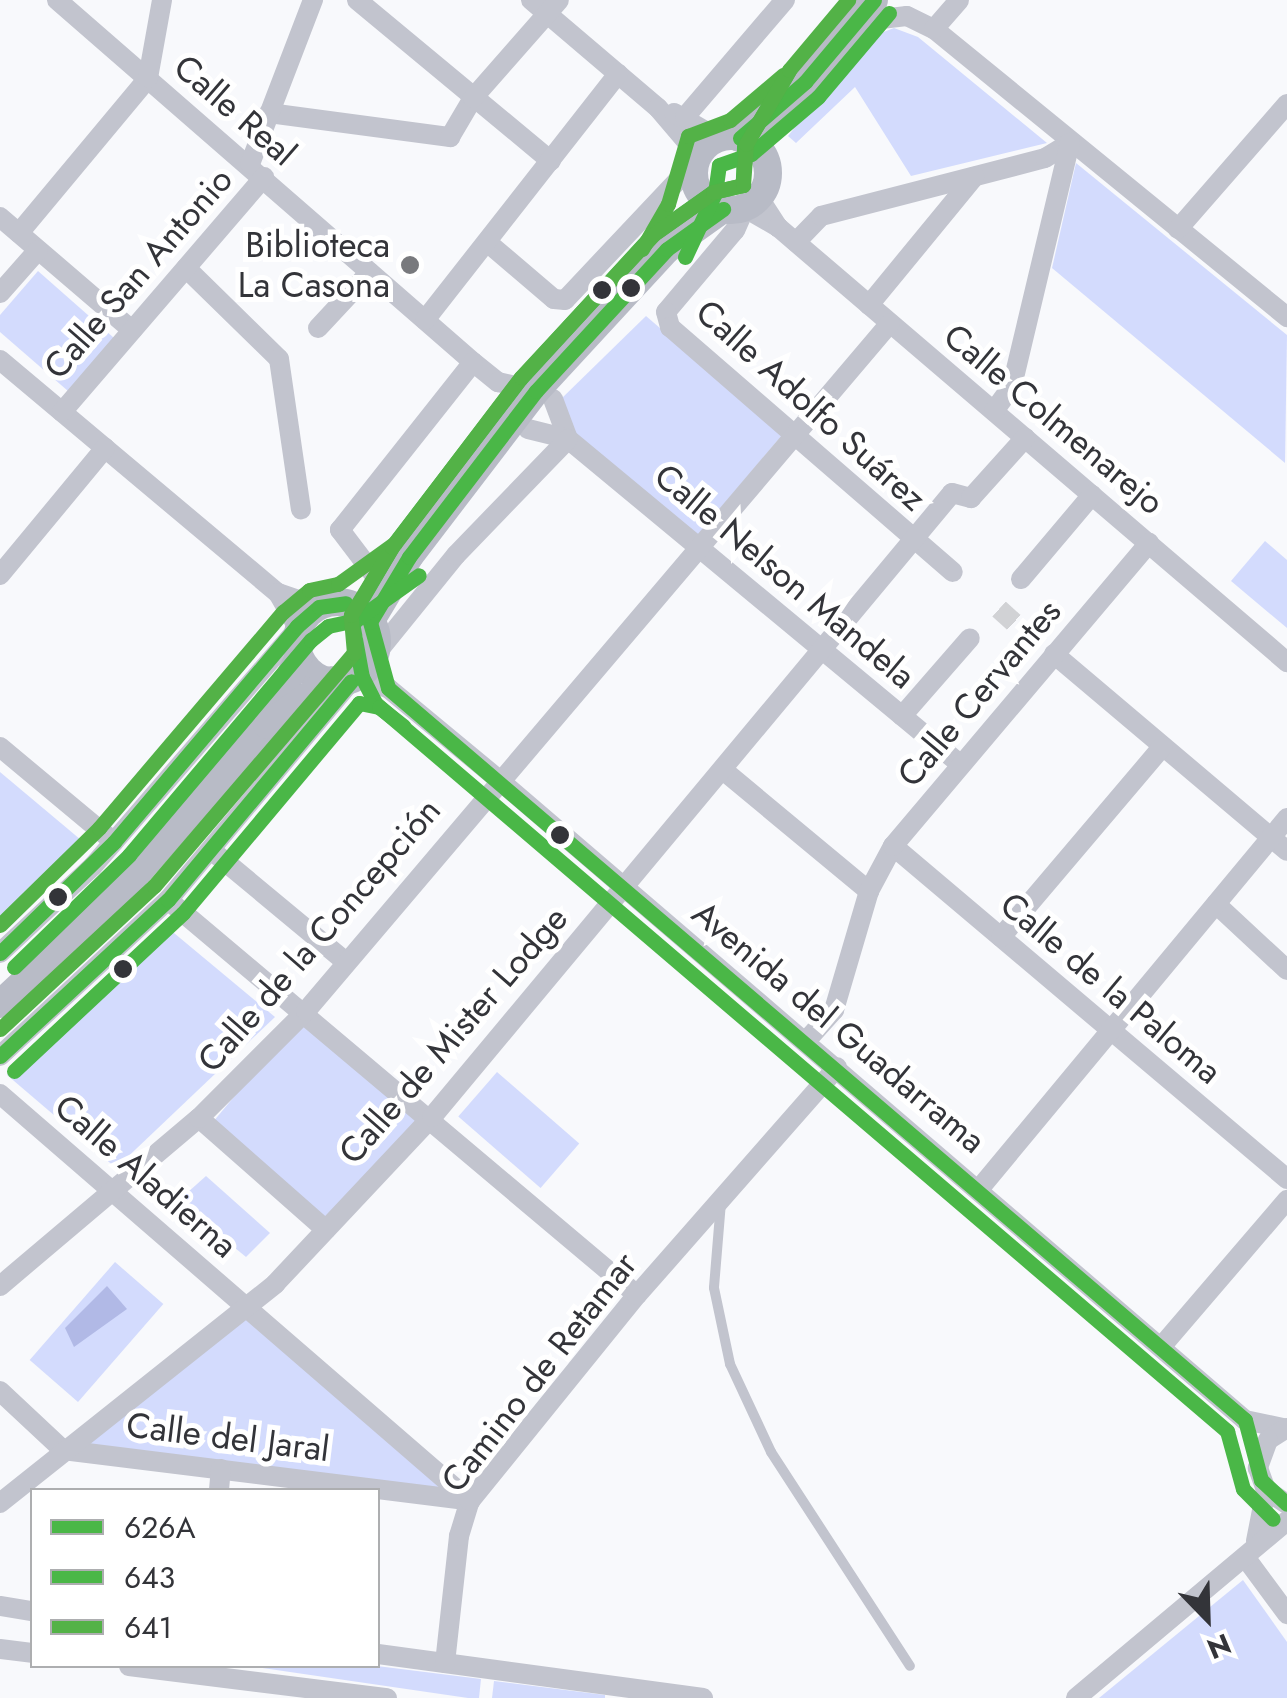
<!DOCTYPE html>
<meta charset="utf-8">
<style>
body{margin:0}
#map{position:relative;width:1287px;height:1698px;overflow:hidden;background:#f8f9fc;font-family:Jost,sans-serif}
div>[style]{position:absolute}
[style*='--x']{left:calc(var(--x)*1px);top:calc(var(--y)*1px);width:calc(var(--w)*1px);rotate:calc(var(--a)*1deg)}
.green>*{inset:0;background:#d3dbfd;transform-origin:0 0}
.water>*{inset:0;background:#b1b9e6}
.street-tunnel>*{height:20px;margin-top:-10px;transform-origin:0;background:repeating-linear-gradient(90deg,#d1d2d5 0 20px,transparent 0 30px)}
.lane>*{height:10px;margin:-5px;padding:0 5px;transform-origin:5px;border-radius:5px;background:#c2c4ce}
.street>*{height:20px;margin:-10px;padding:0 10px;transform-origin:10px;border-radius:10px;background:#c2c4ce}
.secondary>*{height:28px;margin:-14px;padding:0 14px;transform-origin:14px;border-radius:14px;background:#b8bbc6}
.secondary>.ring{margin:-14px;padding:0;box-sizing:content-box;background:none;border:28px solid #b8bbc6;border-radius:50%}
.bus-1>*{height:15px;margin:-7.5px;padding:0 7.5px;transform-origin:7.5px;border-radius:7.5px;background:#4ab747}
.bus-2>*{height:15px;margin:-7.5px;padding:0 7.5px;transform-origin:7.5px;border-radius:7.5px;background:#4ab747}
.bus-3>*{height:15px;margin:-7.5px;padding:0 7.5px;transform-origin:7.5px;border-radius:7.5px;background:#53b247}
.dots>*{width:28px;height:28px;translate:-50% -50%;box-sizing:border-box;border:5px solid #fff;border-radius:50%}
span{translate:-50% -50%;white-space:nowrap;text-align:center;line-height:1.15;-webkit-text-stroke:10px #fff;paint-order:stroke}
.street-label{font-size:35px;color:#333439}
.poi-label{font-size:35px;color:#333439}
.right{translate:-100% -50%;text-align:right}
.legend{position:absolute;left:30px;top:1488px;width:350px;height:180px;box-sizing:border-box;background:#fff;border:2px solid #adaeb0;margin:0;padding:12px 18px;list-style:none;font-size:30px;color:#333439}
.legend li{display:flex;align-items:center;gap:20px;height:50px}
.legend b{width:50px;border:2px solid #adaeb0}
.north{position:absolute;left:1157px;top:1568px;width:100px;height:100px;-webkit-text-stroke:8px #fff;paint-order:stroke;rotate:157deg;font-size:28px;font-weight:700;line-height:40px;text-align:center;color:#333439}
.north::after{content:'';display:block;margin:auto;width:35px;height:45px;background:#333439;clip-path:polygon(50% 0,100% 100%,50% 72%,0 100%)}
</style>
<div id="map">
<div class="green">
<i style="clip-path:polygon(894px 28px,918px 37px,1047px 143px,911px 176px,855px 87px,796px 143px,788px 136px,865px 39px)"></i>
<i style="clip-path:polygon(1076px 163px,1287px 335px,1285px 463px,1052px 268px)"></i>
<i style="clip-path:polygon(38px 271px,114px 338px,68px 391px,0 332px,0 315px)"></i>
<i style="clip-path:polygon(646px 316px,783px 434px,697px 536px,575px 438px,560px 400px)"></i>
<i style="clip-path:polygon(1265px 541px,1287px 560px,1287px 628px,1231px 581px)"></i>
<i style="clip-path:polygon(0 772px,87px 845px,0 925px)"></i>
<i style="clip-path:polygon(168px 928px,275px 1017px,116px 1168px,7px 1075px)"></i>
<i style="left:306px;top:1011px;width:165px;height:151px;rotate:40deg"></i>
<i style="left:497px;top:1072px;width:109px;height:59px;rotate:41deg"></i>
<i style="clip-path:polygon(206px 1176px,270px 1233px,246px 1257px,178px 1201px)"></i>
<i style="left:115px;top:1262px;width:64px;height:130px;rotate:41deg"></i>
<i style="clip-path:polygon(249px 1307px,470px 1501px,63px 1450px)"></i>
<i style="clip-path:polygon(1243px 1580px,1287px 1642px,1287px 1698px,1099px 1698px)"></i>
<i style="clip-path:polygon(248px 1666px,377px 1666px,481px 1679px,479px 1698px,468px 1698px)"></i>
<i style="clip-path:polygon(494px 1681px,605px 1695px,605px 1698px,492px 1698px)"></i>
</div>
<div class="water">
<i style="clip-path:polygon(107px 1286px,127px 1309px,74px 1347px,65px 1328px)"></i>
</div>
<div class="street-tunnel">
<i style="--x:999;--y:609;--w:27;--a:42"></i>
</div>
<div class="lane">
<i style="--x:721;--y:1202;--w:86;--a:94.7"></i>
<i style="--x:714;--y:1288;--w:78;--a:78.1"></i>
<i style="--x:730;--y:1364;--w:97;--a:65"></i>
<i style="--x:771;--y:1452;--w:255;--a:57"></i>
</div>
<div class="street">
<i style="--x:57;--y:0;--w:551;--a:41.03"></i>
<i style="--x:473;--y:362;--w:32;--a:39"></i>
<i style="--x:498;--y:382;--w:39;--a:13"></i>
<i style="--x:357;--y:0;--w:252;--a:39.7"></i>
<i style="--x:531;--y:0;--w:167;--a:40.4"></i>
<i style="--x:658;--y:108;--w:63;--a:49.5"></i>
<i style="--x:856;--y:22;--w:51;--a:-6.7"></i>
<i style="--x:907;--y:16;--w:30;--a:26"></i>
<i style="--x:934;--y:29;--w:456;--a:39.2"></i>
<i style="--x:934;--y:29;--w:38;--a:-49"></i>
<i style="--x:269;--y:113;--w:183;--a:7.6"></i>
<i style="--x:450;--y:137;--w:45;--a:-59.5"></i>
<i style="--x:473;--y:98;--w:130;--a:-48.7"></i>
<i style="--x:674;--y:113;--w:52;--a:30"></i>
<i style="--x:685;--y:117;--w:154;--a:-49.5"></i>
<i style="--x:250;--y:164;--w:176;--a:-69"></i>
<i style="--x:759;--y:198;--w:35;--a:57"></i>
<i style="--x:778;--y:227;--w:38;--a:-150"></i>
<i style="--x:745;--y:208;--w:24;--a:114"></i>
<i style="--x:735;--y:230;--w:107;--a:130.1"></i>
<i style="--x:666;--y:312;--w:16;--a:75"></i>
<i style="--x:670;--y:327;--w:374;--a:40.9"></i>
<i style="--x:0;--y:217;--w:174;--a:40.6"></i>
<i style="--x:778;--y:227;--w:670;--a:40.52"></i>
<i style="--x:1178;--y:229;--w:166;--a:-48.9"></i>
<i style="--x:19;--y:233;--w:202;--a:-50.2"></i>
<i style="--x:148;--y:78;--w:79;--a:-79.8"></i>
<i style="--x:487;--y:242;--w:88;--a:40.4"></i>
<i style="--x:554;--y:299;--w:11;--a:5"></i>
<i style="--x:565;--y:300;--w:192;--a:-46.7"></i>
<i style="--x:796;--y:242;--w:36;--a:-46"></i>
<i style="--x:821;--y:216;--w:231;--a:-14.5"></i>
<i style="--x:1045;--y:158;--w:29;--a:-31"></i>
<i style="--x:186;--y:268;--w:130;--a:44.4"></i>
<i style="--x:279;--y:359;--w:152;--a:81.7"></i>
<i style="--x:0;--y:293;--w:57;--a:-48.5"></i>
<i style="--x:869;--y:305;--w:166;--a:-50.6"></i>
<i style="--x:425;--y:320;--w:313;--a:-51.9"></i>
<i style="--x:318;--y:328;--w:76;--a:-47.1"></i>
<i style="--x:0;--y:360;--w:363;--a:40"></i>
<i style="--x:278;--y:593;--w:38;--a:60"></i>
<i style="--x:553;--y:399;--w:43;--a:69.4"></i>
<i style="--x:994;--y:411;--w:31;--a:-54"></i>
<i style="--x:1012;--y:386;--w:250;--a:-76.6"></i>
<i style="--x:62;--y:412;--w:310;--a:-49.3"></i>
<i style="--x:528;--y:429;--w:41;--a:14"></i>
<i style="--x:568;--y:439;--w:509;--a:39.66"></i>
<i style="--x:0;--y:575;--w:165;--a:-50.4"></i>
<i style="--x:1021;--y:579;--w:110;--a:-49.8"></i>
<i style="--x:378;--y:580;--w:63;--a:-127.2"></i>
<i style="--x:340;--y:530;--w:214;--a:-51.6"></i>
<i style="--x:278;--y:593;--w:43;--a:18.9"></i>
<i style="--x:379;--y:650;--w:122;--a:-51"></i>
<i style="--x:456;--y:555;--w:161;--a:-46"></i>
<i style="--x:1054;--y:654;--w:305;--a:40.2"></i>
<i style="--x:357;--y:678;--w:33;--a:18"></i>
<i style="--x:388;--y:688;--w:143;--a:39.6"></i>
<i style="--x:498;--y:779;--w:984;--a:40.63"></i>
<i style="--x:1245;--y:1420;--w:40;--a:12"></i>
<i style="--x:902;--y:716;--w:103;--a:-48.9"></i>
<i style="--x:0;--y:747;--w:148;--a:39.8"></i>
<i style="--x:723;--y:770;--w:190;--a:39.7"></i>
<i style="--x:893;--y:846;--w:516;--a:40.2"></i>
<i style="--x:211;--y:850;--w:175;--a:39.7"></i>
<i style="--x:168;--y:900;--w:613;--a:40.1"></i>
<i style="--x:1216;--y:904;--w:97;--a:42.9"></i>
<i style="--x:1001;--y:937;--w:250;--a:-49.7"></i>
<i style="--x:0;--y:953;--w:127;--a:-43.1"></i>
<i style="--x:93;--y:866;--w:309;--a:-49.2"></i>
<i style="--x:806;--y:1041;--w:42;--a:-47.9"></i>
<i style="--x:834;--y:1010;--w:124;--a:-73.6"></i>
<i style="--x:869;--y:891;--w:51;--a:-61.9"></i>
<i style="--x:893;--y:846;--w:397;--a:-49.8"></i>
<i style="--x:0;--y:1056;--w:229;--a:-42.9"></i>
<i style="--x:168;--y:900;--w:285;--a:-50.1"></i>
<i style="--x:0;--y:1094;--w:622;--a:40.89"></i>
<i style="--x:199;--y:1118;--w:169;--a:41.4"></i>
<i style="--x:980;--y:1188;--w:481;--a:-50.3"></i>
<i style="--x:0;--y:1286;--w:260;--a:-40.2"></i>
<i style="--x:199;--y:1118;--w:151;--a:-45"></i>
<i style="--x:306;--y:1011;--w:902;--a:-49.67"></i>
<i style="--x:1161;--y:1347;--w:194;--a:-49.4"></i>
<i style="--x:0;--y:1391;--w:86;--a:43.1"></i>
<i style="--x:63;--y:1450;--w:410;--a:7.1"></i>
<i style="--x:1287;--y:1428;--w:22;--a:148"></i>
<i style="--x:1268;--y:1440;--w:30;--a:110"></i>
<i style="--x:1258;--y:1468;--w:23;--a:70"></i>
<i style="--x:1266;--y:1490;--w:25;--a:34"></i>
<i style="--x:219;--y:1490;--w:21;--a:-85"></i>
<i style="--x:0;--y:1503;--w:352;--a:-38.5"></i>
<i style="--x:275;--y:1284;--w:229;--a:-46.8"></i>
<i style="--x:432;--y:1117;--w:812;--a:-50.19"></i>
<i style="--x:952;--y:493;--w:20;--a:15"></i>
<i style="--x:971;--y:498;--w:81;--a:-48"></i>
<i style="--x:1256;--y:1541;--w:52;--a:-78.9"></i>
<i style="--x:1245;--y:1557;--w:71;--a:53.6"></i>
<i style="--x:0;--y:1606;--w:32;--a:9"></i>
<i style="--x:0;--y:1649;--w:32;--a:7"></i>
<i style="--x:378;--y:1654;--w:328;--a:7.7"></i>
<i style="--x:445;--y:1663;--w:128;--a:-83.7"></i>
<i style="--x:459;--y:1536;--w:37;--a:-73"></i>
<i style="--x:470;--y:1501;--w:265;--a:-51"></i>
<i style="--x:637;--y:1295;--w:303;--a:-48.7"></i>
<i style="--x:129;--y:1666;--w:260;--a:7.1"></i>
<i style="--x:1076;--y:1698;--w:275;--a:-40"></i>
</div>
<div class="secondary">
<i class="ring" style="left:694px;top:136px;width:46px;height:46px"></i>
<i style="--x:740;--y:138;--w:86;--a:-40.7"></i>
<i style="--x:805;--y:82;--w:107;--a:-49.9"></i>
<i class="ring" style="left:297px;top:602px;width:52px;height:52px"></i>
<i style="--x:370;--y:622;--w:76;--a:-59"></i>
<i style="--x:409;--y:557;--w:209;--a:-52.6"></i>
<i style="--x:536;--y:391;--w:193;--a:-47.3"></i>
<i style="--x:667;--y:249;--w:69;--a:-35.5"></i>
<i style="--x:267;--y:724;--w:74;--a:-64.5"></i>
<i style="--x:0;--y:1004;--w:163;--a:-42.8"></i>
<i style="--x:120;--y:893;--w:223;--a:-48.8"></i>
<i style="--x:267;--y:725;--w:78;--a:-35.1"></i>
</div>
<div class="bus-1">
<i style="--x:740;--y:138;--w:86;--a:-40.7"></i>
<i style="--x:805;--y:82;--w:107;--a:-49.9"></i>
<i style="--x:370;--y:622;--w:68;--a:74.7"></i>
<i style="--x:388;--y:688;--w:1127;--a:40.5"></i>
<i style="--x:1245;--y:1420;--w:62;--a:75.1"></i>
<i style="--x:1261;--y:1480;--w:35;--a:43"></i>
<i style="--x:370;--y:622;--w:76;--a:-59"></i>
<i style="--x:409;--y:557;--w:209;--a:-52.6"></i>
<i style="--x:536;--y:391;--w:193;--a:-47.3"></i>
<i style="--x:667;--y:249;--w:69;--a:-35.5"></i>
<i style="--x:0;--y:953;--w:159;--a:-44.2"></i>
<i style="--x:114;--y:842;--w:283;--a:-49.7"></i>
<i style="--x:297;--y:626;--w:29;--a:-41"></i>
<i style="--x:319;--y:607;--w:27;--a:-8"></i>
<i style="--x:0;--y:1056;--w:229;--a:-42.9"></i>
<i style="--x:168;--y:900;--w:285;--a:-50.1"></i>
</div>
<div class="bus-2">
<i style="--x:788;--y:72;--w:87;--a:120.4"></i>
<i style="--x:744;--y:147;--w:38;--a:92"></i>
<i style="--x:743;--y:185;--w:31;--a:167"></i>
<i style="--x:713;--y:192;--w:75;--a:144.8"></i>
<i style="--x:652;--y:235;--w:195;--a:132.5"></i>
<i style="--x:520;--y:379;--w:209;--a:127.4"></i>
<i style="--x:393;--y:545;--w:83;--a:120.3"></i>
<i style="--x:351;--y:617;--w:61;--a:79.6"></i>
<i style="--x:362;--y:677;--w:29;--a:63"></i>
<i style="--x:375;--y:703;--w:1121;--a:40.51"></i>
<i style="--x:1227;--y:1431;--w:60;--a:74.6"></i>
<i style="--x:1243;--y:1489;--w:42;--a:45"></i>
<i style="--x:685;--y:257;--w:71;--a:-64.9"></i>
<i style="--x:715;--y:193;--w:28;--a:-82"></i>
<i style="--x:719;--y:165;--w:34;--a:-19"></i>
<i style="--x:751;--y:154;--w:88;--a:-40.4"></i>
<i style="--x:818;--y:97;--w:110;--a:-49.8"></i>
<i style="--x:14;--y:967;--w:161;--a:-44.2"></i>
<i style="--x:129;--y:855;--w:282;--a:-49.8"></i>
<i style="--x:311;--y:640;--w:22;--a:-39"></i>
<i style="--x:328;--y:626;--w:29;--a:-12"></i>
<i style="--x:356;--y:620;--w:77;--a:-35.5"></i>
<i style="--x:14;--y:1071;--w:231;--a:-43.1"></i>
<i style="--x:183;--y:913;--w:274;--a:-50"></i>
<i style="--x:359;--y:703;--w:20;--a:11"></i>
<i style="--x:379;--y:707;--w:31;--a:38"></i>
</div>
<div class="bus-3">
<i style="--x:642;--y:249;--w:52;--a:-60"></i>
<i style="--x:668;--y:204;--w:71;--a:-73.6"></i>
<i style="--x:688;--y:136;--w:45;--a:-20.9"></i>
<i style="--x:730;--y:120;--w:70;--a:-40.3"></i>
<i style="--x:0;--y:925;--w:139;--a:-44.4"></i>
<i style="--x:99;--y:828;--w:284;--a:-49.6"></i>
<i style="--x:283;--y:612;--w:34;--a:-40"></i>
<i style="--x:309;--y:590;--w:30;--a:-12"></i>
<i style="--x:338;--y:584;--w:70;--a:-35.7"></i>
<i style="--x:0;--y:1029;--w:210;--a:-42.9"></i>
<i style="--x:154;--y:886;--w:307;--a:-49.4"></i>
<i style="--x:354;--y:653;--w:38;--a:-95"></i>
<i style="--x:351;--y:615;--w:79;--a:-58.9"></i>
<i style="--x:392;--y:547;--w:213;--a:-52.8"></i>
<i style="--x:521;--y:377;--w:195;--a:-47.1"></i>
<i style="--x:654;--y:234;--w:72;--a:-35.4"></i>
<i style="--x:713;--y:192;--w:31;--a:-13"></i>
<i style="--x:743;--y:185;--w:41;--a:-85.8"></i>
<i style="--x:746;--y:144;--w:86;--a:-59.8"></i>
<i style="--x:789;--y:70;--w:92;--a:-49.9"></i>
</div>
<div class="dots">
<i style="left:410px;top:265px;background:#78797d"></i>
<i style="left:631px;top:288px;background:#333439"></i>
<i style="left:602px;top:290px;background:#333439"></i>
<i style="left:560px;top:835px;background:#333439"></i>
<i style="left:58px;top:897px;background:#333439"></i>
<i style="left:123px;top:969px;background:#333439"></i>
</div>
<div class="street-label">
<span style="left:235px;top:110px;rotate:41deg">Calle Real</span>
<span style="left:138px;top:273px;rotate:-49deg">Calle San Antonio</span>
<span style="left:811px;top:405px;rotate:42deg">Calle Adolfo Suárez</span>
<span style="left:1054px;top:419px;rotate:40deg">Calle Colmenarejo</span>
<span style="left:785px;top:576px;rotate:40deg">Calle Nelson Mandela</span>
<span style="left:979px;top:693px;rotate:-50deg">Calle Cervantes</span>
<span style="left:319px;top:935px;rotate:-49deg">Calle de la Concepción</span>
<span style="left:1111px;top:988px;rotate:40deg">Calle de la Paloma</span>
<span style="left:839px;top:1027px;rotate:40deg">Avenida del Guadarrama</span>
<span style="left:453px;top:1035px;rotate:-49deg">Calle de Mister Lodge</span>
<span style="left:146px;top:1176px;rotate:41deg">Calle Aladierna</span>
<span style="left:539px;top:1372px;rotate:-52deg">Camino de Retamar</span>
<span style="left:228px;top:1437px;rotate:7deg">Calle del Jaral</span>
</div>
<div class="poi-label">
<span class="right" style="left:390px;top:265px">Biblioteca<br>La Casona</span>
</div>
<ul class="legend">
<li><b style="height:12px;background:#4ab747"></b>626A</li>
<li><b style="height:12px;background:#4ab747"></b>643</li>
<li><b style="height:12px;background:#53b247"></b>641</li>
</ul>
<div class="north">N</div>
</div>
